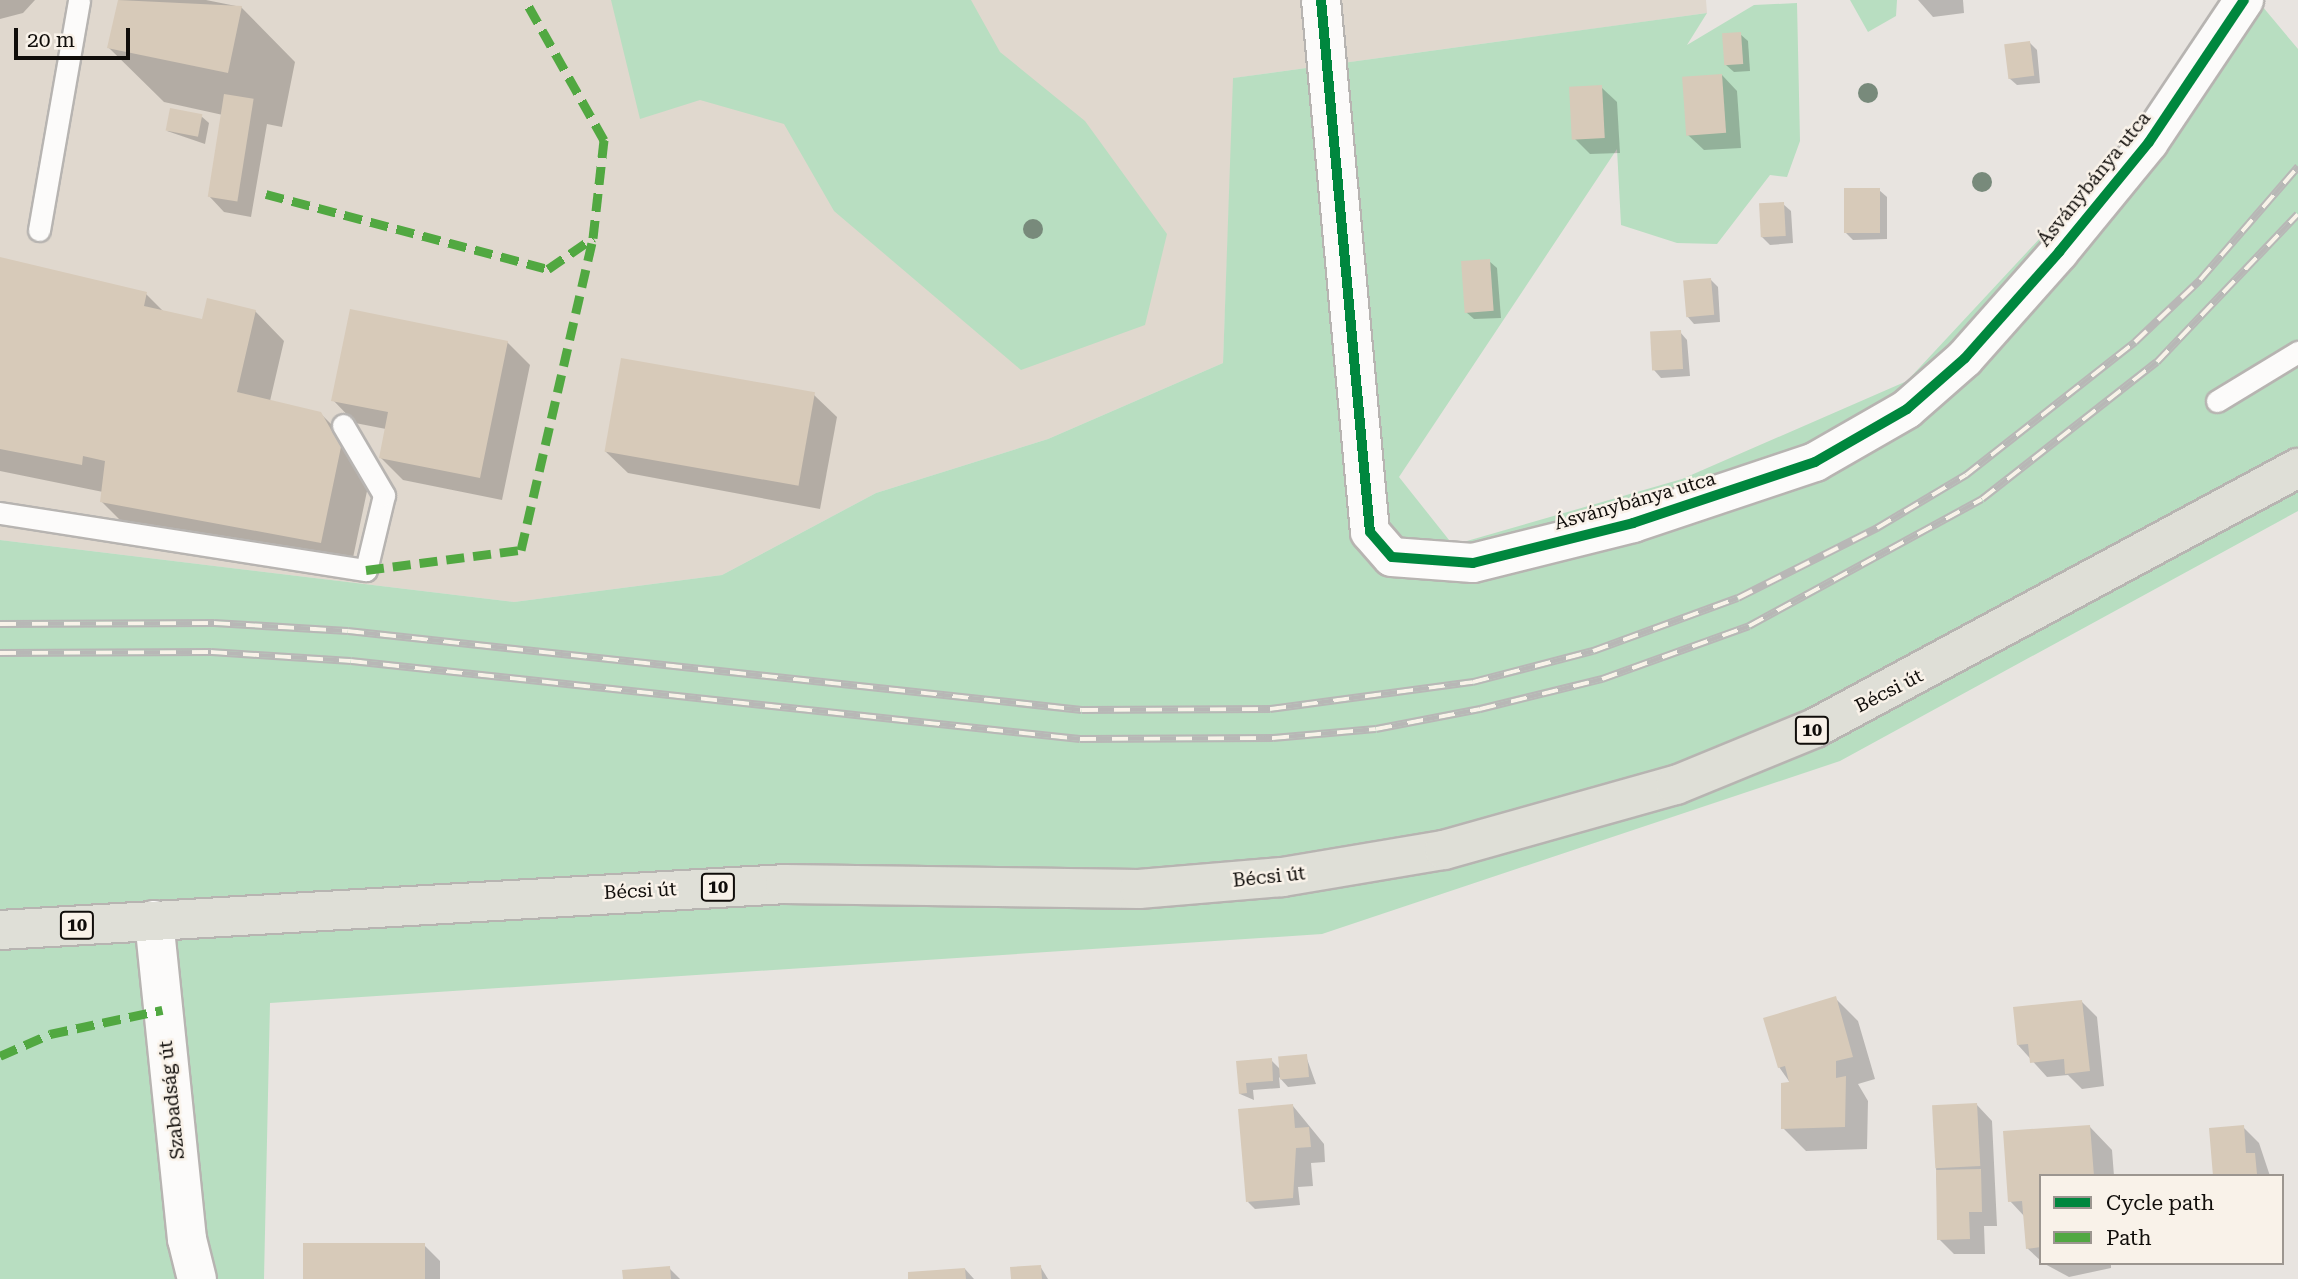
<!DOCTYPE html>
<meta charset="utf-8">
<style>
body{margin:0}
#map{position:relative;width:2298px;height:1279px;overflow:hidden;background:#e8e4e0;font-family:"Roboto Serif",serif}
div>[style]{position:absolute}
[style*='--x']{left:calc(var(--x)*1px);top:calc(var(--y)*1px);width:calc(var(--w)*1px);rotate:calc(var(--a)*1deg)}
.built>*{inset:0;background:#e0d8ce}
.green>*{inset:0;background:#b8dec1}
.shadow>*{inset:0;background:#0003}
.building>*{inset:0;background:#d7cab9;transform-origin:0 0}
.roads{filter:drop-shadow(2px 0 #b7b4b1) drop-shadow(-2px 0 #b7b4b1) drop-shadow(0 2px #b7b4b1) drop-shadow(0 -2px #b7b4b1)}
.lane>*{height:21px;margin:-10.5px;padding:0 10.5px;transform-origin:10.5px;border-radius:10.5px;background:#fcfbfa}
.street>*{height:38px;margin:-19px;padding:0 19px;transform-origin:19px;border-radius:19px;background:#fcfbfa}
.secondary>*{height:38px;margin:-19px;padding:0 19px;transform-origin:19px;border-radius:19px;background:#fcfbfa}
.primary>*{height:38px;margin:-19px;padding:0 19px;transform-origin:19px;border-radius:19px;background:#dfdfd7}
.rail>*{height:8px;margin-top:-4px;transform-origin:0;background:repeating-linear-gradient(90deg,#f9f2e9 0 16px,#b8b7b6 0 32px);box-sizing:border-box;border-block:2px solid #b8b7b6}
.quiet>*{height:9px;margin-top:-4.5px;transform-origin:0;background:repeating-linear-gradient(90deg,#51a841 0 18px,transparent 0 27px)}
.cycleway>*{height:10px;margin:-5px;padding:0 5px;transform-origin:5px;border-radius:5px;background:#00873e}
.trees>*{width:20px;height:20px;margin:-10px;border-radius:50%;background:#788a7b}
span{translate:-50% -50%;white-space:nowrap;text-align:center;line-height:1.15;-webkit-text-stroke:5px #f9f2e9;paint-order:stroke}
.shield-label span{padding:2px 5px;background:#f9f2e9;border:2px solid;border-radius:5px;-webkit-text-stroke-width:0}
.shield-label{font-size:18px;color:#100d0a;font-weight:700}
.street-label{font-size:19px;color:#100d0a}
.legend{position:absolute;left:2039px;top:1174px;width:245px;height:91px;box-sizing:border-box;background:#f9f2e9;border:2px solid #9c9690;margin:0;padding:9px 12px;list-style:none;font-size:21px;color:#100d0a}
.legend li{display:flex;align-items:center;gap:14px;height:35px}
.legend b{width:35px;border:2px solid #9c9690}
.scale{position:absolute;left:14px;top:28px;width:116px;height:32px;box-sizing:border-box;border:4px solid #100d0a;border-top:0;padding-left:9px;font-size:21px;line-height:24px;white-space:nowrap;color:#100d0a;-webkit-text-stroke:5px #f9f2e9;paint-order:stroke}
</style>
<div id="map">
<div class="built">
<i style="clip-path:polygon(0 0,1706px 0,1707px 13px,1234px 78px,1223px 363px,1048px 439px,876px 493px,722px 575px,514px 602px,0 540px)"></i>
</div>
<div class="green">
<i style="clip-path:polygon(611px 0,971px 0,1000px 52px,1085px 121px,1167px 234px,1145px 325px,1021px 370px,834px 211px,784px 124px,700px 100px,640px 119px)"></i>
<i style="clip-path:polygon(1850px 0,1897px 0,1896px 16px,1868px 32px)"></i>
<i style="clip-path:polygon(2234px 0,2257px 0,2298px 49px,2298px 511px,1840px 761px,1322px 934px,270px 1003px,264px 1279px,0 1279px,0 540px,514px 602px,722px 575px,876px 493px,1048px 439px,1223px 363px,1233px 78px,1707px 13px,1687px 45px,1754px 5px,1797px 3px,1800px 141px,1787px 177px,1770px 175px,1717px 244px,1677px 243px,1621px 225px,1617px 149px,1399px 477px,1453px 545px,1682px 479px,1907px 381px,2096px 178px)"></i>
</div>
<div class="shadow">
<i style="clip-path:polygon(0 0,35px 0,23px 13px,0 19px)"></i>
<i style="clip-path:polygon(119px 0,206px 0,241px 7px,295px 62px,282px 127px,267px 124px,251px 217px,224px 212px,209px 196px,223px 115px,164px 102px,109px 48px)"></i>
<i style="clip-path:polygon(1918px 0,1963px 0,1964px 13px,1933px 17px)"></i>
<i style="clip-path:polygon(1740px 34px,1748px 41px,1750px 71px,1734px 72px,1726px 65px)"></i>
<i style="clip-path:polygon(2029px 42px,2037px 50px,2040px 83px,2017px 85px,2009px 78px)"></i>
<i style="clip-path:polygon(1722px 75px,1737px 91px,1741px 148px,1704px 150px,1688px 135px)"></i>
<i style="clip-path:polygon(1601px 87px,1617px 102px,1620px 153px,1590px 154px,1575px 139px)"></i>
<i style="clip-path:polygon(201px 116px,209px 123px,205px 144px,167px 131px)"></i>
<i style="clip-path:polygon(1879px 190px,1887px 197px,1887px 239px,1853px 240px,1845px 232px)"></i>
<i style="clip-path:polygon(1783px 204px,1791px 211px,1793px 243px,1770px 245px,1762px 237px)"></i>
<i style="clip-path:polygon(0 259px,146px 294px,164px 312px,203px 321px,255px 311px,284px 341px,270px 401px,320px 413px,350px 443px,370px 477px,350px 572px,131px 531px,101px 501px,103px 492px,0 471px)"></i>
<i style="clip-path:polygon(1489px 261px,1497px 268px,1501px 318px,1474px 319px,1466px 312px)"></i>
<i style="clip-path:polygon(1711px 280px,1718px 287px,1720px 322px,1694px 324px,1687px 316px)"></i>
<i style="clip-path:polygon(1680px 332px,1687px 340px,1690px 376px,1661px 378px,1654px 370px)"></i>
<i style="clip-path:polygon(507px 342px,530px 365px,502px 500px,403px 480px,380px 457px,386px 429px,355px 423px,333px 400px)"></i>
<i style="clip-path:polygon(814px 395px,837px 417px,820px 509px,628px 473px,605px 451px)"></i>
<i style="clip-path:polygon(1835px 998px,1858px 1021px,1875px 1079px,1858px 1084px,1868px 1101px,1867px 1149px,1806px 1151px,1783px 1128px,1791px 1084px,1779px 1067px)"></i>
<i style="clip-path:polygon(2081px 1001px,2097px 1017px,2104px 1086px,2082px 1089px,2068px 1075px,2047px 1077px,2018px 1045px)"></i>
<i style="clip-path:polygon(1306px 1056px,1316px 1084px,1288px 1087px,1279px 1077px,1280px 1088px,1253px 1090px,1254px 1100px,1240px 1094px,1238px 1063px,1271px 1060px,1280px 1069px)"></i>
<i style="clip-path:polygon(1977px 1105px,1992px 1121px,1997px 1226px,1984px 1226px,1985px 1254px,1954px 1254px,1939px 1239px,1936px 1167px)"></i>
<i style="clip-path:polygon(1293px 1106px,1324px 1144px,1325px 1162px,1311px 1163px,1313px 1186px,1298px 1187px,1300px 1205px,1255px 1209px,1248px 1202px)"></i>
<i style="clip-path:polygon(2090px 1127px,2112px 1150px,2114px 1176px,2041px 1176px,2041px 1261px,2027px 1248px,2025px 1217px,2010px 1201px)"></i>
<i style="clip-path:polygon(2243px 1127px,2259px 1143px,2270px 1176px,2215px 1176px)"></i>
<i style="clip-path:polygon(424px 1245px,440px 1261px,440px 1279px,305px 1279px)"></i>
<i style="clip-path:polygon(2043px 1263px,2111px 1263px,2111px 1268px,2069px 1277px)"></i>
<i style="clip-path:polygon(1040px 1266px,1048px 1279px,1013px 1279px)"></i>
<i style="clip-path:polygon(669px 1268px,680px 1279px,625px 1279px)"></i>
<i style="clip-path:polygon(965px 1269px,974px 1279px,910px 1279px)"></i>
</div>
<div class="building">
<i style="clip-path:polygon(118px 0,242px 6px,228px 73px,107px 48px)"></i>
<i style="left:1741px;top:32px;width:32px;height:19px;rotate:86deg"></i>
<i style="left:2030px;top:41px;width:35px;height:26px;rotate:83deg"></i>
<i style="left:1722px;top:74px;width:59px;height:40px;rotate:86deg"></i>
<i style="left:1602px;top:85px;width:53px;height:33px;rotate:87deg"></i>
<i style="left:224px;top:94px;width:30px;height:104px;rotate:9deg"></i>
<i style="left:170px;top:108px;width:33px;height:23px;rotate:11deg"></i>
<i style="left:1844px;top:188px;width:36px;height:45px"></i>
<i style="left:1784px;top:202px;width:34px;height:25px;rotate:87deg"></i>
<i style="clip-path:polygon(0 257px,147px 292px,144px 306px,202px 319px,207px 298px,256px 310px,237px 392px,321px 412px,341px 447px,321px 543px,100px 502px,105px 461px,83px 456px,82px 465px,0 449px)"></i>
<i style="left:1490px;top:259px;width:52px;height:29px;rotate:86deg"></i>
<i style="left:1711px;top:278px;width:37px;height:28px;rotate:85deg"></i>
<i style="clip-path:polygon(350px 309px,508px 341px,480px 478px,379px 458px,388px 412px,331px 401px)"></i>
<i style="left:1681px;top:330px;width:39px;height:31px;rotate:87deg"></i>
<i style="left:621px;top:358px;width:197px;height:95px;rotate:10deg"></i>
<i style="clip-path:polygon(1836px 996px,1853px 1057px,1836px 1061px,1836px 1078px,1846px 1076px,1845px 1127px,1781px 1129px,1781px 1083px,1789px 1082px,1785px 1066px,1778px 1068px,1763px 1018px)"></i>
<i style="clip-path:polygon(2082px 1000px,2090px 1071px,2065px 1074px,2064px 1059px,2030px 1063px,2028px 1044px,2017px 1045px,2013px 1007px)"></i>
<i style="left:1307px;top:1054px;width:23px;height:29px;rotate:85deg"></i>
<i style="clip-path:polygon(1272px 1058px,1273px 1081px,1246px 1083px,1247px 1093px,1239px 1094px,1236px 1061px)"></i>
<i style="left:1977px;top:1103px;width:63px;height:45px;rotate:87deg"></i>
<i style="clip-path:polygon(1293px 1104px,1295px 1128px,1309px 1127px,1311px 1147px,1296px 1148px,1293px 1198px,1246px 1202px,1238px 1109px)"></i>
<i style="clip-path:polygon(2090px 1125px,2094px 1176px,2041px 1176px,2041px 1247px,2026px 1249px,2022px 1201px,2008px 1202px,2003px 1131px)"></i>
<i style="clip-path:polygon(2244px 1125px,2246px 1153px,2255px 1153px,2257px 1174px,2213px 1176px,2209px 1128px)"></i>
<i style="clip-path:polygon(1981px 1169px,1982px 1212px,1969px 1212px,1970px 1239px,1937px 1240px,1936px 1170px)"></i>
<i style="left:303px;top:1243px;width:122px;height:36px"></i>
<i style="clip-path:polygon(1041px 1265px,1042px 1279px,1011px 1279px,1010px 1267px)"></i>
<i style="clip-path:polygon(670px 1266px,671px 1279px,623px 1279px,622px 1270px)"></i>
<i style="clip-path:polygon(965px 1268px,966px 1279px,908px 1279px,908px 1272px)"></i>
</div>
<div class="roads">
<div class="lane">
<i style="--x:39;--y:230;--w:233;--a:-80.1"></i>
<i style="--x:2217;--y:401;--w:95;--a:-31.2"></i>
<i style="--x:0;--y:513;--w:370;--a:8.9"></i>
<i style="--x:366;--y:570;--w:77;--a:-76.5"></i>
<i style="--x:384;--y:495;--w:81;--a:-120.4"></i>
</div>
<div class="street">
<i style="--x:1321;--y:0;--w:534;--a:84.74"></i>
<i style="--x:1370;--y:532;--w:33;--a:49"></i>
<i style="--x:1392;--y:557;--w:81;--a:4.2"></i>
<i style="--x:1473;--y:563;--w:165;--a:-14"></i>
<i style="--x:1633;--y:523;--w:192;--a:-18.5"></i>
<i style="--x:1815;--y:462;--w:106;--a:-29.9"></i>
<i style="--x:1907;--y:409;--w:77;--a:-41.3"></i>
<i style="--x:1965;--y:358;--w:142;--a:-48.4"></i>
<i style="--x:2059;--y:252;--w:142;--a:-50.7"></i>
<i style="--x:2149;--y:142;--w:171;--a:-56.2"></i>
</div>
<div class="secondary">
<i style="--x:154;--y:920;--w:321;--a:84.1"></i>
<i style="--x:187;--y:1239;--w:41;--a:76"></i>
</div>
<div class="primary">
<i style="--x:0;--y:930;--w:786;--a:-3.35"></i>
<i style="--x:785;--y:884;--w:354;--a:0.8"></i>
<i style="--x:1139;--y:889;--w:144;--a:-4.8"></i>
<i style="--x:1282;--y:877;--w:164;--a:-9.5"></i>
<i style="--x:1444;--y:850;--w:241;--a:-15.7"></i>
<i style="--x:1676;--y:785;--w:150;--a:-22.3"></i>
<i style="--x:1815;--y:728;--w:549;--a:-28.29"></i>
</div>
</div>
<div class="rail">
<i style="--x:0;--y:624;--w:214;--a:-0.3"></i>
<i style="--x:214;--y:623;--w:134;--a:3.4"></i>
<i style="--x:348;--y:631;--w:738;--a:6.14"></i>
<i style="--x:1082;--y:710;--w:188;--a:-0.3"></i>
<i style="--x:1270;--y:709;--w:205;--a:-7.6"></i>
<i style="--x:1473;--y:682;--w:124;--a:-14.5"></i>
<i style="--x:1593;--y:651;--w:154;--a:-20.1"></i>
<i style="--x:1738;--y:598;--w:156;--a:-26.7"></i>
<i style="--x:1877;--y:528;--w:104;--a:-30.8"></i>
<i style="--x:1966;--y:475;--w:215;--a:-38.2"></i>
<i style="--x:2135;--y:342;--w:90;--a:-43.6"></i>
<i style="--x:2200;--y:280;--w:150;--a:-49.1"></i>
<i style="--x:0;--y:653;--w:211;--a:-0.3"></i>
<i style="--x:211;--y:652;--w:140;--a:3.7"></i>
<i style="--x:351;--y:661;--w:733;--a:6.11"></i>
<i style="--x:1080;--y:739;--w:193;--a:-0.3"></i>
<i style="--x:1273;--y:738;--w:103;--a:-5"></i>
<i style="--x:1376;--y:729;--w:106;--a:-10.9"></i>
<i style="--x:1480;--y:709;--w:126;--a:-13.8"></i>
<i style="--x:1602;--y:679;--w:156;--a:-19.8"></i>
<i style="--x:1749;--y:626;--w:265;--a:-28.6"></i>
<i style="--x:1982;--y:499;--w:222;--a:-38.1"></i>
<i style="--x:2157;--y:362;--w:204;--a:-46.4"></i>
</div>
<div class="quiet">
<i style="--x:266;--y:194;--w:292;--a:14.9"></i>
<i style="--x:548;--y:269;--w:55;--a:-34.6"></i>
<i style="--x:593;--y:238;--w:99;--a:-83.6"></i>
<i style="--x:604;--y:140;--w:161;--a:-119.4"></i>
<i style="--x:366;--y:570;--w:156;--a:-7.4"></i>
<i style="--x:521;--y:550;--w:320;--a:-77"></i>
<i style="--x:0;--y:1056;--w:55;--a:-23.7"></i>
<i style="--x:50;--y:1034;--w:115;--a:-12.1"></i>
</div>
<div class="cycleway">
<i style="--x:1321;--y:0;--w:534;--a:84.74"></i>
<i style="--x:1370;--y:532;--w:33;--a:49"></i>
<i style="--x:1392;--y:557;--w:81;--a:4.2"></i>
<i style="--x:1473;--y:563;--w:165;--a:-14"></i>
<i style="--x:1633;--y:523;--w:192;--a:-18.5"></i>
<i style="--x:1815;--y:462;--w:106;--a:-29.9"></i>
<i style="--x:1907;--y:409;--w:77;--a:-41.3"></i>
<i style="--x:1965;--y:358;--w:142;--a:-48.4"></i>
<i style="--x:2059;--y:252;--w:142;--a:-50.7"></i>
<i style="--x:2149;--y:142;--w:171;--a:-56.2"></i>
</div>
<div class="trees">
<i style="left:1868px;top:93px"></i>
<i style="left:1982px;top:182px"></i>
<i style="left:1033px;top:229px"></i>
</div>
<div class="shield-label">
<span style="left:1812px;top:730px">10</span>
<span style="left:718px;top:887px">10</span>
<span style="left:77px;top:925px">10</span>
</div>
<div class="street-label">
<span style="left:2094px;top:179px;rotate:-51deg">Ásványbánya utca</span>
<span style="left:1635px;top:501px;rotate:-16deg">Ásványbánya utca</span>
<span style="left:1889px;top:691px;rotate:-27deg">Bécsi út</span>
<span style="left:1269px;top:877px;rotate:-6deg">Bécsi út</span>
<span style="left:640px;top:891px;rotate:-3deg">Bécsi út</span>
<span style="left:172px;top:1100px;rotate:-96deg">Szabadság út</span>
</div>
<ul class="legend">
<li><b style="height:9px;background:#00873e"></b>Cycle path</li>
<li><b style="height:9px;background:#51a841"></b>Path</li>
</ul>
<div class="scale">20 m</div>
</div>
